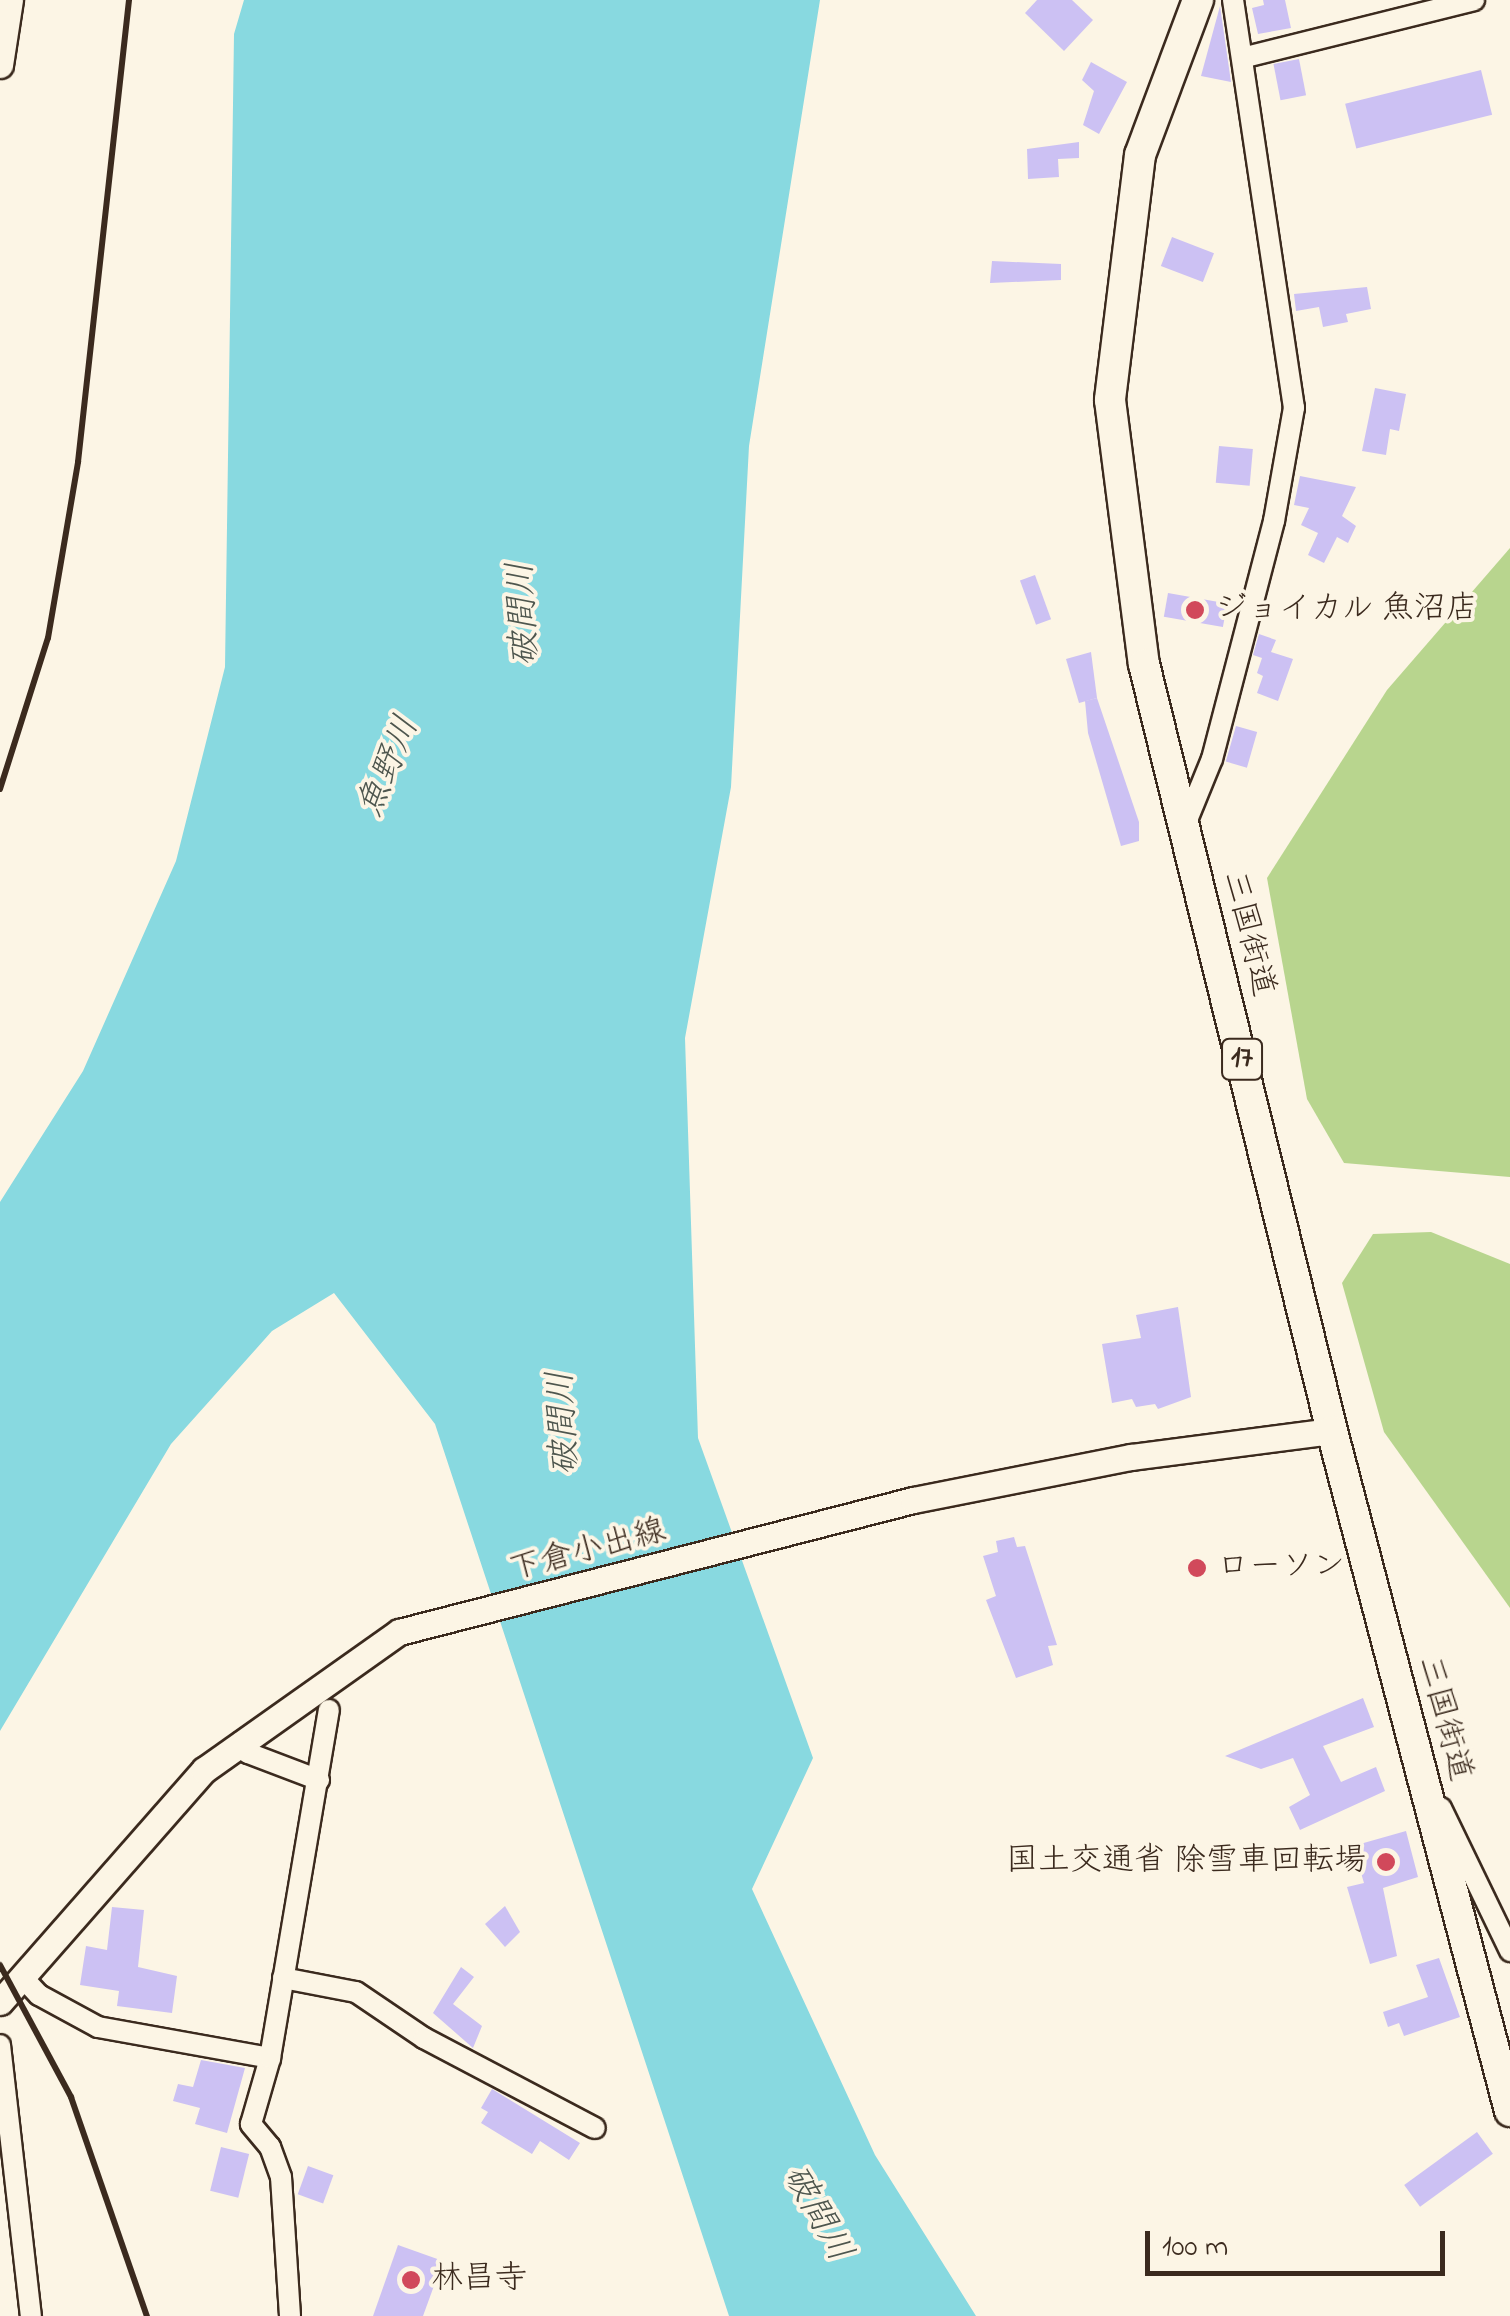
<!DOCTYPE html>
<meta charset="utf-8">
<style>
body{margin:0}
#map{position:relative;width:1510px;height:2316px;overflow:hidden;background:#fcf5e5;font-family:"Indie Flower","Klee One",sans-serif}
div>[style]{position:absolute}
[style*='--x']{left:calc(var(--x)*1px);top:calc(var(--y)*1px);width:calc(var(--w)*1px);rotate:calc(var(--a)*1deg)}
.green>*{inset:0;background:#b8d58e}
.water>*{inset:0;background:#88d9e0}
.building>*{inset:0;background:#ccc1f3;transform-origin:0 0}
.roads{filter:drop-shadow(2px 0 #3b2a1e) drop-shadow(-2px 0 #3b2a1e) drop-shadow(0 2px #3b2a1e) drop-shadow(0 -2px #3b2a1e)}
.minor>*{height:20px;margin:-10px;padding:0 10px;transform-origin:10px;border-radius:10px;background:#fcf5e5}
.major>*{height:25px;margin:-12.5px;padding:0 12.5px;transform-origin:12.5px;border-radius:12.5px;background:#fcf5e5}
.highway>*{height:30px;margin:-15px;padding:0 15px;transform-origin:15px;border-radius:15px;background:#fcf5e5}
.rail>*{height:6px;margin:-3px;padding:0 3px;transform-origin:3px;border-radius:3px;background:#3b2a1e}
.dots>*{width:28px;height:28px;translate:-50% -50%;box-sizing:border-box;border:5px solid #fcf5e5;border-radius:50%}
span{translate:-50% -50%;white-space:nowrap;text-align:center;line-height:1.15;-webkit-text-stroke:8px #fcf5e5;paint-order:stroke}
.shield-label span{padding:2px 8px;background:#fcf5e5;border:2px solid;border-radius:8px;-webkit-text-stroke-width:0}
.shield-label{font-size:30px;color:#3b2a1e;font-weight:700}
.poi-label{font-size:32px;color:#3b2a1e}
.left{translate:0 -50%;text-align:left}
.right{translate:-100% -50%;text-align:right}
.street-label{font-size:32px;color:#3b2a1e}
.water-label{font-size:35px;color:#4e564e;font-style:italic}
.scale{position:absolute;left:1145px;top:2231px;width:300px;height:45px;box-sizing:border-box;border:5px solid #3b2a1e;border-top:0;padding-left:12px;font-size:30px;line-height:35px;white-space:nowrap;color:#3b2a1e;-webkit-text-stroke:8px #fcf5e5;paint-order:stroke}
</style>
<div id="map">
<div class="green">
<i style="clip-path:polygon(1510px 548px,1510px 1177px,1344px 1163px,1307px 1099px,1267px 878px,1387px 690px)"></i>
<i style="clip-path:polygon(1431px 1232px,1510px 1264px,1510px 1608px,1384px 1432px,1342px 1283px,1373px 1234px)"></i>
</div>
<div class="water">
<i style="clip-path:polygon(244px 0,820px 0,749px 446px,731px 787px,685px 1038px,698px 1438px,813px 1758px,752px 1889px,875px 2155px,976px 2316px,729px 2316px,435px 1424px,334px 1293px,272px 1331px,171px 1444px,0 1731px,0 1202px,83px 1071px,176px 861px,225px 667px,234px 34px)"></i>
</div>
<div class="building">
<i style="clip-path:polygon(1037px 0,1072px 0,1093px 20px,1064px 51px,1025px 13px)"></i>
<i style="clip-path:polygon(1263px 0,1285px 0,1291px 28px,1258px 34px,1252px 8px,1264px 5px)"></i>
<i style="clip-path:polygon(1220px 6px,1231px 82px,1201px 76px)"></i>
<i style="left:1299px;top:59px;width:37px;height:26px;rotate:79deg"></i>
<i style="clip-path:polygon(1091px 62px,1127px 82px,1099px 134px,1083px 125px,1094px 91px,1082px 80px)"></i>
<i style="left:1481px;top:70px;width:46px;height:140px;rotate:76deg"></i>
<i style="clip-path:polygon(1079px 142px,1079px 158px,1058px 159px,1059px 177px,1028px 179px,1027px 149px)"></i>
<i style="left:1172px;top:237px;width:45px;height:31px;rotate:21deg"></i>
<i style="clip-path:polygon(992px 261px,1061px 264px,1061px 280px,990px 283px)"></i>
<i style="clip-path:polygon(1367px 287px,1371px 309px,1346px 314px,1348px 322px,1323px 327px,1319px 307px,1296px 311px,1294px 294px)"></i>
<i style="clip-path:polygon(1375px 388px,1406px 394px,1399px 431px,1390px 429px,1386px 455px,1362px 451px)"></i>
<i style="left:1219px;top:446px;width:34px;height:37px;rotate:5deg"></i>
<i style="clip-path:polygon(1300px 476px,1356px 487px,1342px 516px,1356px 526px,1348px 543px,1337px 537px,1324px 563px,1308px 555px,1318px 533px,1301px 525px,1309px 508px,1294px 505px)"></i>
<i style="left:1035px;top:575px;width:47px;height:16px;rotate:70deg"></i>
<i style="left:1168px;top:593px;width:60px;height:24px;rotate:10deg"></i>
<i style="clip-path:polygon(1259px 634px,1276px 640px,1271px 652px,1293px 659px,1278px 701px,1257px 693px,1263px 676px,1257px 673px,1262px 658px,1253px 655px)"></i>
<i style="clip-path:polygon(1091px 652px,1097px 698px,1079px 703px,1066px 659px)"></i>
<i style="clip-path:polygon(1097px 698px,1139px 822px,1139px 841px,1121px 846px,1088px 733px,1085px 701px)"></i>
<i style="left:1236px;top:726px;width:22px;height:37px;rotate:16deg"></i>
<i style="clip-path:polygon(1178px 1307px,1191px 1397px,1158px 1409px,1155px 1404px,1136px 1407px,1132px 1399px,1112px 1403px,1102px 1344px,1141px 1338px,1136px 1315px)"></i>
<i style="clip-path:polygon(1014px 1537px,1017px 1547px,1025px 1546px,1057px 1645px,1048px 1646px,1053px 1665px,1016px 1678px,986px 1600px,996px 1596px,983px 1556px,998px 1552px,996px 1541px)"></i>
<i style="clip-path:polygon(1363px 1698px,1374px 1727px,1323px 1746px,1341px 1782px,1376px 1767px,1385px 1791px,1300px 1830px,1289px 1807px,1310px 1795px,1293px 1758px,1261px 1769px,1225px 1756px)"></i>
<i style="clip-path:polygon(1406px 1831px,1418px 1877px,1383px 1888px,1397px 1956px,1370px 1964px,1347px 1887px,1364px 1883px,1353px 1846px)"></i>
<i style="clip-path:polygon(505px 1906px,520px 1932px,505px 1947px,485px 1924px)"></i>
<i style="clip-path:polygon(112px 1907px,144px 1910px,138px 1967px,177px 1976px,172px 2013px,117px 2006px,119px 1991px,80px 1985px,86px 1946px,107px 1950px)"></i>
<i style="clip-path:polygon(1439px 1958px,1460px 2017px,1404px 2036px,1399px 2023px,1388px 2027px,1383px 2012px,1428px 1997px,1416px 1965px)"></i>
<i style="clip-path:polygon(461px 1967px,474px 1977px,453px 2004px,482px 2026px,473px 2048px,433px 2013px)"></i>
<i style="clip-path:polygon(201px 2060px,245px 2068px,227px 2133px,195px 2124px,200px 2108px,173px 2101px,178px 2084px,193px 2087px)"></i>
<i style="clip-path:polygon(492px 2089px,580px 2143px,569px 2160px,540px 2141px,532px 2154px,481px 2123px,488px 2112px,481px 2108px)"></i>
<i style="left:1477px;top:2132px;width:27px;height:90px;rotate:54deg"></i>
<i style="left:221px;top:2147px;width:29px;height:45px;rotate:14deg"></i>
<i style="left:308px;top:2166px;width:27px;height:30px;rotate:20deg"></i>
<i style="clip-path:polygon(398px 2245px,443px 2261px,423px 2316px,373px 2316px)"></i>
</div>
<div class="roads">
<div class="minor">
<i style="--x:1246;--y:57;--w:235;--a:-14"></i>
<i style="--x:1185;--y:825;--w:71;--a:-67.8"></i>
<i style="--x:1212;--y:759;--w:246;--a:-75.4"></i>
<i style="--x:1274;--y:521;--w:115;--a:-80"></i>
<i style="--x:1294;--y:408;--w:413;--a:-98.5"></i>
<i style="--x:241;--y:1742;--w:13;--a:58"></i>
<i style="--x:248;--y:1753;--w:76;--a:20.8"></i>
<i style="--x:1441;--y:1808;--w:159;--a:64.2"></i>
<i style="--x:283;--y:1978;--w:74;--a:10.9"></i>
<i style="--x:356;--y:1992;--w:82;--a:34.1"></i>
<i style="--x:424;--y:2038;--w:193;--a:27.8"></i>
<i style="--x:24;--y:1979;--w:22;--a:47"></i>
<i style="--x:39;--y:1995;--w:67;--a:28.5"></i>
<i style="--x:98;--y:2027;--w:175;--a:10.2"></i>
<i style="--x:0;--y:2045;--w:273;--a:83.5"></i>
<i style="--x:290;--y:2316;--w:139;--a:-93.7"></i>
<i style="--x:281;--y:2177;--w:32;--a:-110"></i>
<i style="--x:270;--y:2147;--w:30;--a:-130"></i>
<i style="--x:251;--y:2124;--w:69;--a:-73.9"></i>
<i style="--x:270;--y:2058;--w:353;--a:-80.4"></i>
</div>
<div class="major">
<i style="--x:0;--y:65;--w:66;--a:-81.3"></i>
<i style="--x:0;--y:2002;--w:309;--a:-48.7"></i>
<i style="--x:204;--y:1770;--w:239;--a:-35.3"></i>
<i style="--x:399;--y:1632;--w:531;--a:-14.4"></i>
<i style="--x:913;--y:1500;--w:222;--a:-11.2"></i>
<i style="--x:1131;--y:1457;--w:203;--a:-7.4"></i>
</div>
<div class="highway">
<i style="--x:1198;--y:0;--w:165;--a:110.5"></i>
<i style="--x:1140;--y:155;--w:247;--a:97"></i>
<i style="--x:1110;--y:400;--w:266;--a:82.7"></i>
<i style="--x:1144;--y:664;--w:790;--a:76.23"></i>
<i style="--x:1332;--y:1431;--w:703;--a:75.33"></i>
</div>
</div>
<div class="rail">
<i style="--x:0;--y:789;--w:158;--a:-72.4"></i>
<i style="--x:48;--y:638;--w:179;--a:-80.3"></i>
<i style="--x:78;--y:462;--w:465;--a:-83.7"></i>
<i style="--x:0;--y:1965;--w:150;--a:61.7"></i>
<i style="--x:71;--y:2097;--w:232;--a:70.9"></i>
</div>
<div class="dots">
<i style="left:1195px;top:610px;background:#d1495b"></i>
<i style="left:1197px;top:1568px;background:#d1495b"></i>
<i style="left:1386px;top:1862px;background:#d1495b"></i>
<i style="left:411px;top:2280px;background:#d1495b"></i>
</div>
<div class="shield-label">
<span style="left:1242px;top:1059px">17</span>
</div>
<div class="poi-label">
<span class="left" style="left:1215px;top:610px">ジョイカル 魚沼店</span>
<span class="left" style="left:1217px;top:1568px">ローソン</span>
<span class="right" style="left:1366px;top:1862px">国土交通省 除雪車回転場</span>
<span class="left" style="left:431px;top:2280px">林昌寺</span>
</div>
<div class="street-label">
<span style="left:1247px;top:934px;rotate:76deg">三国街道</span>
<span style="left:588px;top:1552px;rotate:-15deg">下倉小出線</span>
<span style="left:1443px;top:1719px;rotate:75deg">三国街道</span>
</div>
<div class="water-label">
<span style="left:525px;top:614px;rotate:-93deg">破間川</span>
<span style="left:390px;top:767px;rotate:-67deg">魚野川</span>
<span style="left:565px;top:1423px;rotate:-93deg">破間川</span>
<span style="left:816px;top:2214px;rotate:61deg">破間川</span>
</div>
<div class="scale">100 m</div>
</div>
